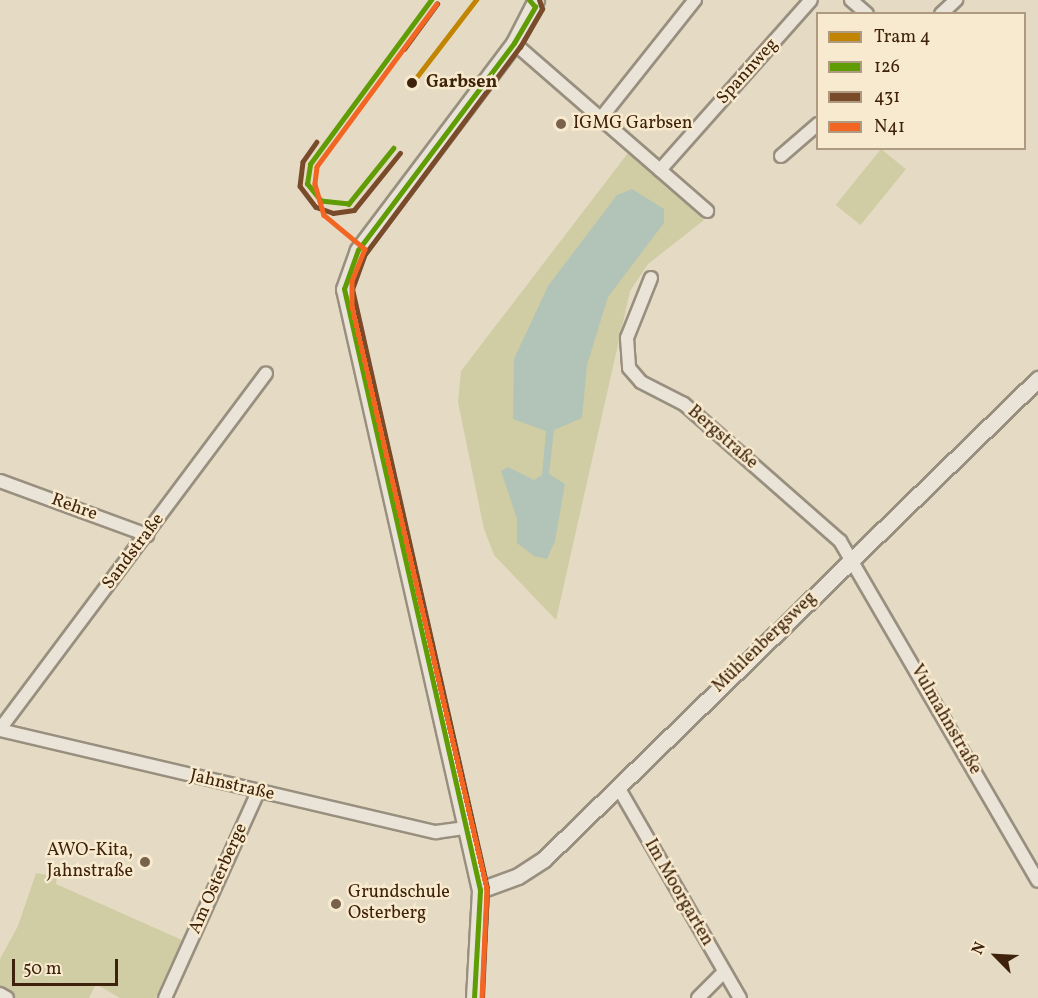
<!DOCTYPE html>
<meta charset="utf-8">
<style>
body{margin:0}
#map{position:relative;width:1038px;height:998px;overflow:hidden;background:#e5dac3;font-family:Vollkorn,serif}
div>[style]{position:absolute}
[style*='--x']{left:calc(var(--x)*1px);top:calc(var(--y)*1px);width:calc(var(--w)*1px);rotate:calc(var(--a)*1deg)}
.green>*{inset:0;background:#d0cca4;transform-origin:0 0}
.water>*{inset:0;background:#b2c4b7}
.roads{filter:drop-shadow(2px 0 #998f7f) drop-shadow(-2px 0 #998f7f) drop-shadow(0 2px #998f7f) drop-shadow(0 -2px #998f7f)}
.minor>*{height:12px;margin:-6px;padding:0 6px;transform-origin:6px;border-radius:6px;background:#e9e3d8}
.tertiary>*{height:15px;margin:-7.5px;padding:0 7.5px;transform-origin:7.5px;border-radius:7.5px;background:#e9e3d8}
.bus-1>*{height:4.5px;margin:-2.25px;padding:0 2.25px;transform-origin:2.25px;border-radius:2.25px;background:#609c04}
.bus-2>*{height:4.5px;margin:-2.25px;padding:0 2.25px;transform-origin:2.25px;border-radius:2.25px;background:#7a4b2a}
.bus-3>*{height:4.5px;margin:-2.25px;padding:0 2.25px;transform-origin:2.25px;border-radius:2.25px;background:#f26522}
.tram-1>*{height:4.5px;margin:-2.25px;padding:0 2.25px;transform-origin:2.25px;border-radius:2.25px;background:#c18503}
.dots>*{width:16px;height:16px;translate:-50% -50%;box-sizing:border-box;border:3px solid #f8eace;border-radius:50%}
span{translate:-50% -50%;white-space:nowrap;text-align:center;line-height:1.15;-webkit-text-stroke:5px #f8eace;paint-order:stroke}
.street-label{font-size:18px;color:#3f220b}
.stop-label{font-size:18px;color:#3f220b;font-weight:700}
.left{translate:0 -50%;text-align:left}
.poi-label{font-size:18px;color:#3f220b}
.right{translate:-100% -50%;text-align:right}
.legend{position:absolute;left:816px;top:12px;width:210px;height:138px;box-sizing:border-box;background:#f8eace;border:2px solid #ae9a80;margin:0;padding:8px 10px;list-style:none;font-size:18px;color:#3f220b}
.legend li{display:flex;align-items:center;gap:12px;height:30px}
.legend b{width:30px;border:2px solid #ae9a80}
.north{position:absolute;left:966px;top:926px;width:60px;height:60px;-webkit-text-stroke:4px #f8eace;paint-order:stroke;rotate:294deg;font-size:16px;font-weight:700;line-height:24px;text-align:center;color:#3f220b}
.north::after{content:'';display:block;margin:auto;width:21px;height:27px;background:#3f220b;clip-path:polygon(50% 0,100% 100%,50% 72%,0 100%)}
.scale{position:absolute;left:12px;top:959px;width:106px;height:27px;box-sizing:border-box;border:3px solid #3f220b;border-top:0;padding-left:8px;font-size:18px;line-height:21px;white-space:nowrap;color:#3f220b;-webkit-text-stroke:4px #f8eace;paint-order:stroke}
</style>
<div id="map">
<div class="green">
<i style="left:881px;top:149px;width:32px;height:72px;rotate:39deg"></i>
<i style="clip-path:polygon(628px 153px,704px 220px,648px 264px,630px 291px,556px 620px,494px 555px,484px 529px,458px 402px,461px 371px)"></i>
<i style="clip-path:polygon(36px 873px,57px 877px,56px 884px,182px 940px,155px 998px,120px 998px,96px 984px,89px 998px,16px 998px,0 988px,0 959px,18px 926px)"></i>
</div>
<div class="water">
<i style="clip-path:polygon(632px 189px,664px 209px,664px 223px,608px 297px,587px 365px,582px 418px,554px 430px,549px 474px,565px 484px,555px 541px,547px 559px,534px 556px,517px 543px,517px 519px,501px 471px,508px 467px,534px 480px,542px 475px,546px 431px,513px 419px,514px 359px,548px 286px,617px 195px)"></i>
</div>
<div class="roads">
<div class="minor">
<i style="--x:851;--y:0;--w:21;--a:41"></i>
<i style="--x:941;--y:14;--w:21;--a:-43"></i>
<i style="--x:514;--y:43;--w:256;--a:41"></i>
<i style="--x:601;--y:118;--w:151;--a:-51.5"></i>
<i style="--x:781;--y:156;--w:49;--a:-40.9"></i>
<i style="--x:660;--y:170;--w:227;--a:-48.4"></i>
<i style="--x:651;--y:278;--w:65;--a:111.8"></i>
<i style="--x:627;--y:338;--w:30;--a:86"></i>
<i style="--x:629;--y:368;--w:18;--a:49"></i>
<i style="--x:641;--y:382;--w:48;--a:27.1"></i>
<i style="--x:684;--y:404;--w:208;--a:41.3"></i>
<i style="--x:840;--y:541;--w:393;--a:59.8"></i>
<i style="--x:0;--y:481;--w:157;--a:20.2"></i>
<i style="--x:0;--y:729;--w:444;--a:-53.2"></i>
<i style="--x:0;--y:730;--w:448;--a:13.2"></i>
<i style="--x:436;--y:832;--w:28;--a:-8"></i>
<i style="--x:618;--y:787;--w:244;--a:60"></i>
<i style="--x:0;--y:994;--w:8;--a:30"></i>
<i style="--x:165;--y:998;--w:226;--a:-65.7"></i>
<i style="--x:698;--y:998;--w:37;--a:-45"></i>
</div>
<div class="tertiary">
<i style="--x:480;--y:890;--w:40;--a:-20.2"></i>
<i style="--x:518;--y:876;--w:31;--a:-33"></i>
<i style="--x:544;--y:859;--w:689;--a:-44.18"></i>
<i style="--x:474;--y:998;--w:108;--a:-86.8"></i>
<i style="--x:480;--y:890;--w:616;--a:-102.75"></i>
<i style="--x:344;--y:289;--w:41;--a:-70.3"></i>
<i style="--x:358;--y:250;--w:259;--a:-53"></i>
<i style="--x:514;--y:43;--w:48;--a:-62.9"></i>
</div>
</div>
<div class="bus-1">
<i style="--x:394;--y:148;--w:72;--a:128.8"></i>
<i style="--x:349;--y:204;--w:28;--a:-174"></i>
<i style="--x:321;--y:201;--w:22;--a:-129"></i>
<i style="--x:307;--y:184;--w:20;--a:-81"></i>
<i style="--x:310;--y:164;--w:204;--a:-53.6"></i>
<i style="--x:474;--y:998;--w:108;--a:-86.8"></i>
<i style="--x:480;--y:890;--w:616;--a:-102.75"></i>
<i style="--x:344;--y:289;--w:41;--a:-70.3"></i>
<i style="--x:358;--y:250;--w:259;--a:-53"></i>
<i style="--x:514;--y:43;--w:42;--a:-59.7"></i>
<i style="--x:535;--y:7;--w:9;--a:-131"></i>
</div>
<div class="bus-2">
<i style="--x:404;--y:49;--w:56;--a:-53.7"></i>
<i style="--x:317;--y:142;--w:24;--a:125"></i>
<i style="--x:303;--y:162;--w:24;--a:97"></i>
<i style="--x:300;--y:186;--w:26;--a:53"></i>
<i style="--x:316;--y:207;--w:18;--a:19"></i>
<i style="--x:333;--y:213;--w:21;--a:-8"></i>
<i style="--x:354;--y:210;--w:73;--a:-51.1"></i>
<i style="--x:482;--y:998;--w:110;--a:-87.4"></i>
<i style="--x:487;--y:888;--w:614;--a:-102.7"></i>
<i style="--x:352;--y:289;--w:37;--a:-70"></i>
<i style="--x:365;--y:254;--w:259;--a:-53.2"></i>
<i style="--x:520;--y:47;--w:44;--a:-59.9"></i>
<i style="--x:542;--y:9;--w:9;--a:-108"></i>
</div>
<div class="bus-3">
<i style="--x:437;--y:4;--w:202;--a:126.4"></i>
<i style="--x:317;--y:167;--w:17;--a:97"></i>
<i style="--x:315;--y:184;--w:32;--a:74"></i>
<i style="--x:324;--y:215;--w:53;--a:39.7"></i>
<i style="--x:365;--y:249;--w:35;--a:112"></i>
<i style="--x:352;--y:282;--w:24;--a:90"></i>
<i style="--x:352;--y:306;--w:598;--a:76.96"></i>
<i style="--x:487;--y:889;--w:109;--a:92.6"></i>
</div>
<div class="tram-1">
<i style="--x:412;--y:83;--w:105;--a:-52.4"></i>
</div>
<div class="dots">
<i style="left:412px;top:83px;background:#3f220b"></i>
<i style="left:561px;top:124px;background:#79624b"></i>
<i style="left:145px;top:862px;background:#79624b"></i>
<i style="left:336px;top:904px;background:#79624b"></i>
</div>
<div class="street-label">
<span style="left:748px;top:72px;rotate:-48deg">Spannweg</span>
<span style="left:722px;top:438px;rotate:41deg">Bergstraße</span>
<span style="left:74px;top:508px;rotate:20deg">Rehre</span>
<span style="left:134px;top:552px;rotate:-53deg">Sandstraße</span>
<span style="left:765px;top:643px;rotate:-44deg">Mühlenbergsweg</span>
<span style="left:945px;top:720px;rotate:60deg">Vulmahnstraße</span>
<span style="left:232px;top:786px;rotate:13deg">Jahnstraße</span>
<span style="left:219px;top:879px;rotate:-66deg">Am Osterberge</span>
<span style="left:678px;top:893px;rotate:60deg">Im Moorgarten</span>
</div>
<div class="stop-label">
<span class="left" style="left:426px;top:83px">Garbsen</span>
</div>
<div class="poi-label">
<span class="left" style="left:573px;top:124px">IGMG Garbsen</span>
<span class="right" style="left:133px;top:862px">AWO-Kita,<br>Jahnstraße</span>
<span class="left" style="left:348px;top:904px">Grundschule<br>Osterberg</span>
</div>
<ul class="legend">
<li><b style="height:8px;background:#c18503"></b>Tram 4</li>
<li><b style="height:8px;background:#609c04"></b>126</li>
<li><b style="height:8px;background:#7a4b2a"></b>431</li>
<li><b style="height:8px;background:#f26522"></b>N41</li>
</ul>
<div class="north">N</div>
<div class="scale">50 m</div>
</div>
